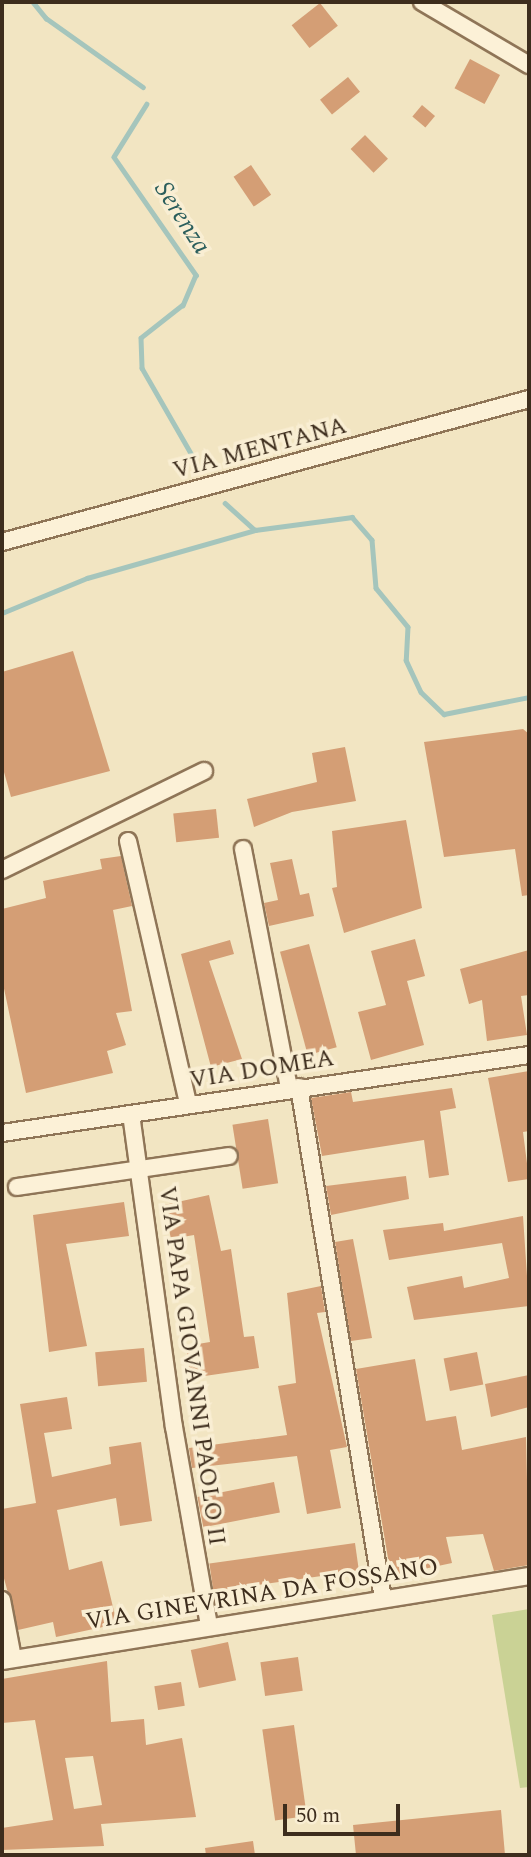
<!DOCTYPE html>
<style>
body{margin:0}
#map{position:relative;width:531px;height:1857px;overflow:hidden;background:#f2e5c2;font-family:Spectral,serif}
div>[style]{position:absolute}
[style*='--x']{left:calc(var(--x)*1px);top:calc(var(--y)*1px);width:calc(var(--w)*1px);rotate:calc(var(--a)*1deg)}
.green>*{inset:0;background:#cad295}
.stream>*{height:4.5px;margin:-2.25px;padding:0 2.25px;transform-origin:2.25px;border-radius:2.25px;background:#a5c5bc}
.building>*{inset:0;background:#d49e75;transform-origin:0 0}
.roads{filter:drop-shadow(2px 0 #8f7557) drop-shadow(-2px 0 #8f7557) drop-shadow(0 2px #8f7557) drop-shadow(0 -2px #8f7557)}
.minor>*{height:16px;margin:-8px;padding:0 8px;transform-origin:8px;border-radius:8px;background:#fcf1d7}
span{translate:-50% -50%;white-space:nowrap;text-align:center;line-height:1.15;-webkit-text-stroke:7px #f9eed3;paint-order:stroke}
.street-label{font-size:24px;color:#3d2d1d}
.water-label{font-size:26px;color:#2b5e5c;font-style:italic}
.frame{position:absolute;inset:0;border:4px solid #3d2d1d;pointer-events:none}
.scale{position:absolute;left:283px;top:1804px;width:117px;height:32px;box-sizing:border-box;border:4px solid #3d2d1d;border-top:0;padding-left:9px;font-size:21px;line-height:24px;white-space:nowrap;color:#3d2d1d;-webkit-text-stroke:5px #f9eed3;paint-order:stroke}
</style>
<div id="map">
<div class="green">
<i style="clip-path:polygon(529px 1609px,529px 1787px,520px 1788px,492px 1615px)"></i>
</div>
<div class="stream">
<i style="--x:33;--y:2;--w:21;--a:51"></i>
<i style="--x:46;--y:18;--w:119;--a:35.4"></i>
<i style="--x:147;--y:104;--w:62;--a:121.9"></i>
<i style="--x:114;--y:157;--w:144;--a:55.2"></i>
<i style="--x:196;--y:275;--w:33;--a:113"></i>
<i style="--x:183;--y:305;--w:53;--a:141.8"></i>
<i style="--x:141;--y:338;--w:30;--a:88"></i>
<i style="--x:142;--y:368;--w:106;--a:60.1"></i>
<i style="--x:225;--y:503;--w:39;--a:42"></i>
<i style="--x:2;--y:613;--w:92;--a:-22.4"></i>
<i style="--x:87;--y:578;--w:175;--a:-15.9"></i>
<i style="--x:255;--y:530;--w:98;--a:-7.6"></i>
<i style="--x:352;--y:517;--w:30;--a:49"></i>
<i style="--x:372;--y:540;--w:48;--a:85.2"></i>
<i style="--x:376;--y:588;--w:50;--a:50.6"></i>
<i style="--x:408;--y:627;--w:33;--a:93"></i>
<i style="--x:406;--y:660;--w:35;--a:65"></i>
<i style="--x:421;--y:692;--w:32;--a:44"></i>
<i style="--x:444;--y:714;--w:87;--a:-11.3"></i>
</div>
<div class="building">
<i style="left:320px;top:3px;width:29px;height:36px;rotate:52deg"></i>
<i style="left:470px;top:59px;width:34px;height:33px;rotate:28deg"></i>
<i style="left:348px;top:77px;width:19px;height:36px;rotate:51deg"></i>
<i style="left:422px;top:105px;width:17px;height:15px;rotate:40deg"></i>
<i style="left:365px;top:135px;width:33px;height:20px;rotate:46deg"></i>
<i style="left:251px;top:165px;width:36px;height:21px;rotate:56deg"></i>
<i style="clip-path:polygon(73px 651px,110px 771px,11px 797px,2px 765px,2px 672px)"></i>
<i style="clip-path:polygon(523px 729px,529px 734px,529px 895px,522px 896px,515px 849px,444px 857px,424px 742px)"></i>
<i style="clip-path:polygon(345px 747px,356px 801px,292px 812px,254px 827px,247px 799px,317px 782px,312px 753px)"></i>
<i style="left:216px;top:809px;width:29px;height:43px;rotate:84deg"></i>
<i style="clip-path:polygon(406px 820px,422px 908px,344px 933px,332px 888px,337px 887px,332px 831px)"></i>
<i style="clip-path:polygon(121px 856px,132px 906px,113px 910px,132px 1011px,116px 1013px,126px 1045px,107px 1051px,113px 1073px,26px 1093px,2px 979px,2px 909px,46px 898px,43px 881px,102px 869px,100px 859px)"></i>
<i style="clip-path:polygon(292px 859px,300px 895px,309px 893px,314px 916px,269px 926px,264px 903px,278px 900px,270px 863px)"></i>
<i style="clip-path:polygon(415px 939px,425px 976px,407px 981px,424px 1045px,371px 1060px,358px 1012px,386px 1005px,371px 951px)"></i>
<i style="clip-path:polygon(230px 940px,234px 954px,209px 961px,242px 1059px,211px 1067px,181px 954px)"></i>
<i style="left:309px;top:944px;width:107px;height:30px;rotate:75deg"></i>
<i style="clip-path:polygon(529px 950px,529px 995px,521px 996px,527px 1035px,487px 1041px,482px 1000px,469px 1004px,460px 969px)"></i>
<i style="clip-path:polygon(529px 1071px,529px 1131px,523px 1132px,529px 1179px,508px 1182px,488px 1078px)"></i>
<i style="clip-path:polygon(452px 1088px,456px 1108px,440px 1111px,449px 1175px,429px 1178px,424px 1140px,322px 1156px,311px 1098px,351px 1092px,353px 1102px)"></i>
<i style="left:268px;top:1119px;width:65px;height:36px;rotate:81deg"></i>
<i style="clip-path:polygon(406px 1176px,409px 1199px,331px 1215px,326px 1186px)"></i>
<i style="clip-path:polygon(209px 1195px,221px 1251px,231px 1249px,244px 1337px,254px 1336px,259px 1368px,191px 1378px,186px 1346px,210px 1342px,194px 1235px,171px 1239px,164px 1205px)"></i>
<i style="clip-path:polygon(124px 1202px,129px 1236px,66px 1244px,87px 1346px,49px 1352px,33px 1215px)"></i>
<i style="clip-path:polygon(523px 1216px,529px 1306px,414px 1320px,407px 1287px,462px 1276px,464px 1288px,509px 1278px,502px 1243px,389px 1260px,383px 1230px,443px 1223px,444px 1231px)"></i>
<i style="clip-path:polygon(353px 1239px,372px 1338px,351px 1341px,335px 1242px)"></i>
<i style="clip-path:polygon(321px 1286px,325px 1312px,317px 1313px,347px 1447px,330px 1450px,341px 1508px,307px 1514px,297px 1456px,192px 1468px,189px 1448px,287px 1435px,278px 1386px,296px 1383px,287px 1293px)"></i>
<i style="left:144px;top:1348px;width:34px;height:49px;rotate:85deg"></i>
<i style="left:477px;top:1352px;width:33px;height:34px;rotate:79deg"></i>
<i style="clip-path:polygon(415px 1359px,426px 1421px,456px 1416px,462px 1450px,526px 1437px,529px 1565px,494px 1571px,483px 1534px,446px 1537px,452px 1563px,391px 1576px,356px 1369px)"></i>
<i style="clip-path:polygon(529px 1375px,529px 1407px,491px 1417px,485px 1384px)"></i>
<i style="clip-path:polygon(67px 1397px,72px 1429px,44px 1433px,52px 1477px,111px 1464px,109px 1447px,141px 1442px,152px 1521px,120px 1526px,116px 1498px,57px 1510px,69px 1570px,102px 1561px,117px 1624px,56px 1637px,53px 1622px,18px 1630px,2px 1571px,2px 1509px,36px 1503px,20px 1404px)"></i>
<i style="left:274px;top:1482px;width:31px;height:78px;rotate:79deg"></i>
<i style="left:355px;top:1543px;width:28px;height:147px;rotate:82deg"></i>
<i style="left:228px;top:1642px;width:39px;height:38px;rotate:78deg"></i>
<i style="left:298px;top:1657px;width:34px;height:38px;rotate:82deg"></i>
<i style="clip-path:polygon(evenodd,107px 1661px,111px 1722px,144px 1719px,146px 1745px,182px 1738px,196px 1817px,101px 1824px,104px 1846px,2px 1850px,2px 1828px,53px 1820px,35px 1720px,2px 1723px,2px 1679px,107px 1661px,93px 1756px,102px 1805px,74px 1809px,65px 1758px,93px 1756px)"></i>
<i style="left:181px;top:1682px;width:24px;height:27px;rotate:81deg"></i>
<i style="left:294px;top:1725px;width:92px;height:32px;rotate:82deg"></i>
<i style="clip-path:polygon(501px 1810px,505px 1855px,356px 1855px,353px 1825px)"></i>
<i style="clip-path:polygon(253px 1841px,255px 1855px,206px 1855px,205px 1848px)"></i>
</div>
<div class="roads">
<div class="minor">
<i style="--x:422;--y:2;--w:124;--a:30.5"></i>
<i style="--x:2;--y:542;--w:546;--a:-15.18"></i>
<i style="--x:128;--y:841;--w:270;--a:77.1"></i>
<i style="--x:243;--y:849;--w:243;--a:79.1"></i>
<i style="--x:2;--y:870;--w:225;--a:-26.1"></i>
<i style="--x:299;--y:1087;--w:519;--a:80.68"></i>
<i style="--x:131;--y:1114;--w:316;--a:82.2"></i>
<i style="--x:174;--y:1427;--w:201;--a:80"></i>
<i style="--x:2;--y:1133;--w:533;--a:-8.42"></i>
<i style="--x:17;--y:1187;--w:214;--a:-8.3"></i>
<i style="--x:2;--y:1600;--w:59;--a:79.3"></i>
<i style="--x:2;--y:1661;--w:534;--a:-9.16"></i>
</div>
</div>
<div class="street-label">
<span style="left:260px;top:449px;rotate:-15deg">VIA MENTANA</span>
<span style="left:262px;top:1070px;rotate:-9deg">VIA DOMEA</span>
<span style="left:191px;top:1366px;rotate:82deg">VIA PAPA GIOVANNI PAOLO II</span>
<span style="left:262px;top:1595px;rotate:-9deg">VIA GINEVRINA DA FOSSANO</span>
</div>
<div class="water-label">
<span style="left:182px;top:218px;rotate:57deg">Serenza</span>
</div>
<div class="frame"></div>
<div class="scale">50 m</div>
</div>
